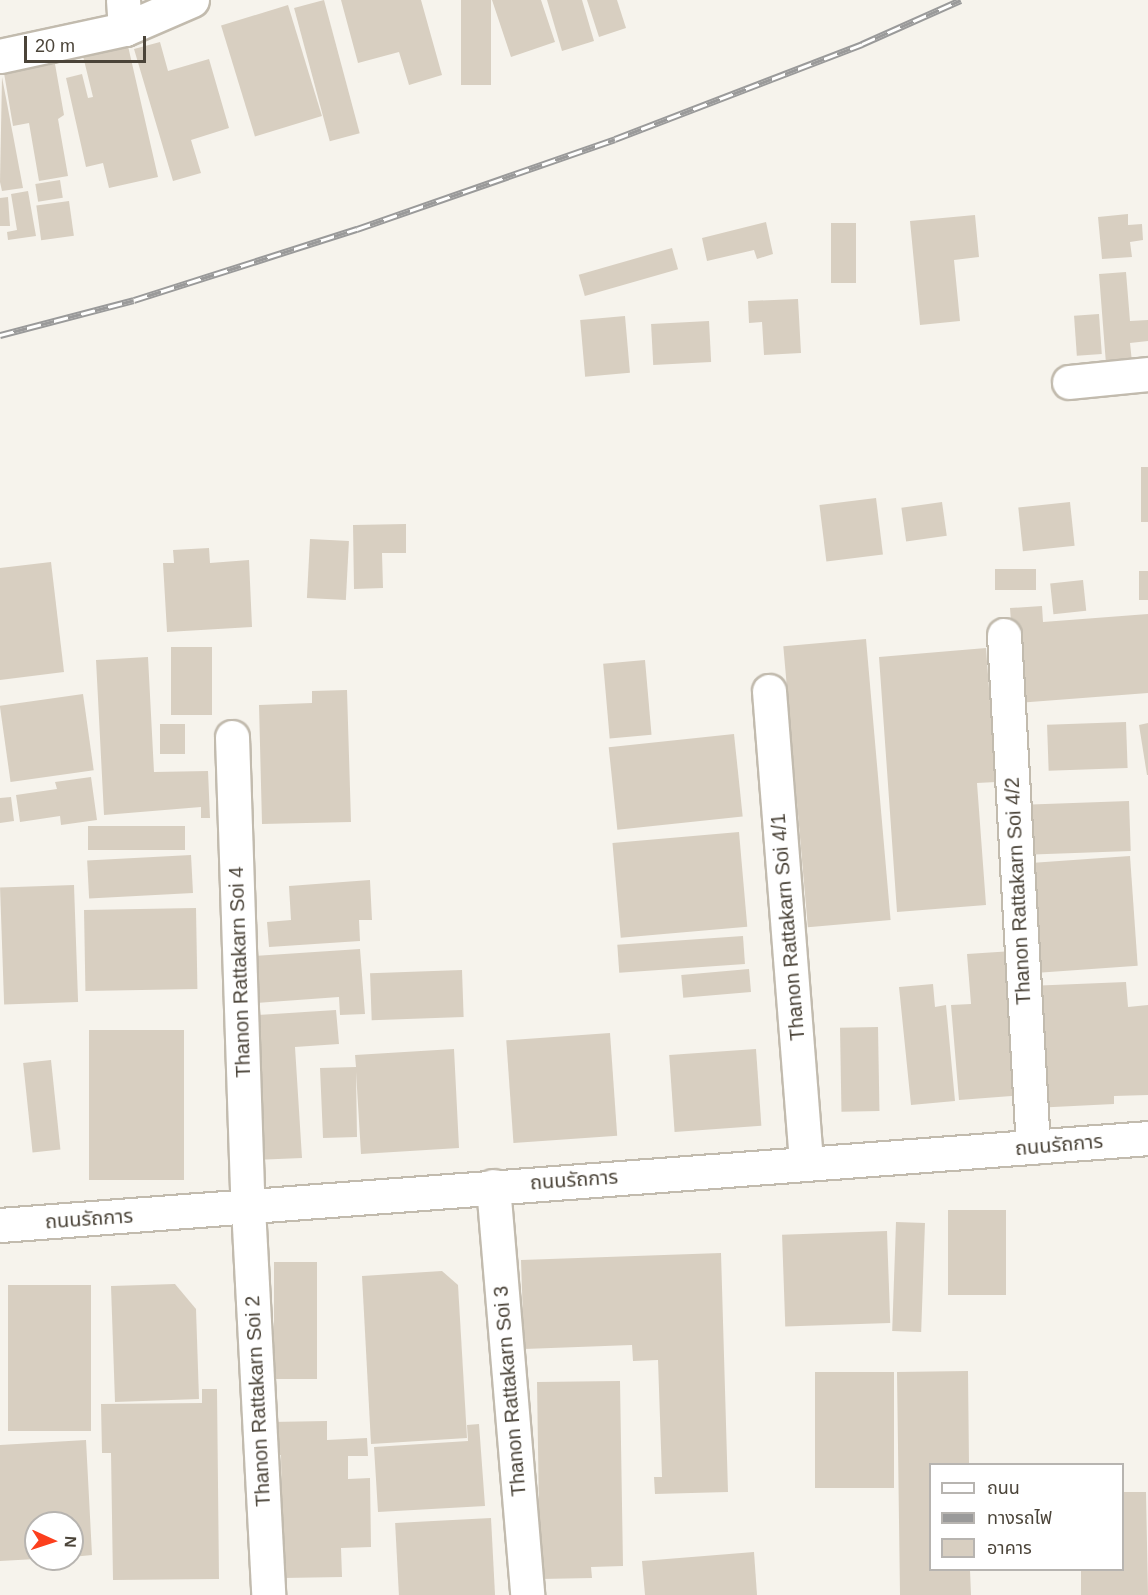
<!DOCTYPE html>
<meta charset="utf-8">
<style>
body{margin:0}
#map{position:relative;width:1148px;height:1595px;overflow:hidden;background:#f6f3ec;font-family:Arial,"Noto Sans Thai",sans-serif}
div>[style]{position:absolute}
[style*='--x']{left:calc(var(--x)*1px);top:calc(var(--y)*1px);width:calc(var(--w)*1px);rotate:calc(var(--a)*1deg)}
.building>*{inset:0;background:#d8cfc1;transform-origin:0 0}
.roads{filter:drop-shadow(2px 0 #c2bbae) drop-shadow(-2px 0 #c2bbae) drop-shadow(0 2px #c2bbae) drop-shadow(0 -2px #c2bbae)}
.minor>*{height:33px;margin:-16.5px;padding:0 16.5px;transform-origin:16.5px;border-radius:16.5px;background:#fff}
.tertiary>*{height:33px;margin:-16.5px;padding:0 16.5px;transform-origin:16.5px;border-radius:16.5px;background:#fff}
.rail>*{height:7px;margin-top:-3.5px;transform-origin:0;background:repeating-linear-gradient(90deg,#fff 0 14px,#9a9a9a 0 28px);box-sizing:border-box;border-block:2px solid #9a9a9a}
span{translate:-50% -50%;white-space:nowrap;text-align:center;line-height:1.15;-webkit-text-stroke:4.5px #fff;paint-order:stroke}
.street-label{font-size:20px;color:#4b4439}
.legend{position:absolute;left:929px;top:1463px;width:195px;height:108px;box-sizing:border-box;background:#fff;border:2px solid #b7b4b0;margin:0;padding:8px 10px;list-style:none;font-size:18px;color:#4b4439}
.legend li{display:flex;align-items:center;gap:12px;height:30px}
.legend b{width:30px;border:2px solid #b7b4b0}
.north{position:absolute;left:24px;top:1511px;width:60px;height:60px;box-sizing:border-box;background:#fff;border:2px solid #b7b4b0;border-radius:50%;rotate:93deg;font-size:16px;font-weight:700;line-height:24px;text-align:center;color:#4b4439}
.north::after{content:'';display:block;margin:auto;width:21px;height:27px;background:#fc3f1d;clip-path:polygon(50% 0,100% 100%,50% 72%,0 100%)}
.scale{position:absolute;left:24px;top:36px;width:122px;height:27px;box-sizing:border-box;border:3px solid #4b4439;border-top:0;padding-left:8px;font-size:18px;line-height:21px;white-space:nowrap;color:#4b4439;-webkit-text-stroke:4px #fff;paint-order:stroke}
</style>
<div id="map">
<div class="building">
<i style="left:324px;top:0;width:138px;height:31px;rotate:75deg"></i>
<i style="clip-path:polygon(341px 0,421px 0,442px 75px,409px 85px,399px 52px,358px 63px)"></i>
<i style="left:461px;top:0;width:30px;height:85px"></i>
<i style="clip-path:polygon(492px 0,541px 0,555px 42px,511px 57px)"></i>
<i style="clip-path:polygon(547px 0,582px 0,594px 41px,562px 51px)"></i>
<i style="clip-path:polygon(587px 0,617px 0,626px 28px,599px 37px)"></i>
<i style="left:288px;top:5px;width:116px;height:70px;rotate:73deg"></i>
<i style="clip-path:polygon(160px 42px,168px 71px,209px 59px,229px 128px,191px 140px,201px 173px,173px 181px,134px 49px)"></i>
<i style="clip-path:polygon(128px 46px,158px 177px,109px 188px,103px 163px,86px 167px,66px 78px,82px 74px,88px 98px,93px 97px,83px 56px)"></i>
<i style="clip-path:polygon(55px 64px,64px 115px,58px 119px,68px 176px,39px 181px,29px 123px,13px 126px,4px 73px)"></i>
<i style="clip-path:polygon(2px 77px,23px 188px,2px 191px,0 182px)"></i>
<i style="left:60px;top:180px;width:18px;height:25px;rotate:81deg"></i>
<i style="clip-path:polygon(28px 191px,36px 236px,8px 240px,7px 232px,17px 230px,11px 194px)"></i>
<i style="clip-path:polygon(8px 197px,10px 226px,0 226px,0 198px)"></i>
<i style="left:69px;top:201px;width:35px;height:33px;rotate:82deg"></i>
<i style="clip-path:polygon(1128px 214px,1128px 225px,1142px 224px,1143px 240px,1130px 242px,1132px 257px,1102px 259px,1098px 217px)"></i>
<i style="clip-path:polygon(975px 215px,979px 257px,954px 260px,960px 321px,920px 325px,910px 221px)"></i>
<i style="clip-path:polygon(766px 222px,773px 254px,757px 259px,754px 250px,707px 261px,702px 238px)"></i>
<i style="left:831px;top:223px;width:25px;height:60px"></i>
<i style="left:672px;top:248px;width:22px;height:97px;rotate:74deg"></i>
<i style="clip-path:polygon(1126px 272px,1130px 321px,1148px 320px,1148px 341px,1130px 343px,1132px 362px,1106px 364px,1099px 274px)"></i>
<i style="clip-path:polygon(798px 299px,801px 353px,764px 355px,762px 322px,749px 323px,748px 301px)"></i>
<i style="left:1099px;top:314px;width:40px;height:25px;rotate:86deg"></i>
<i style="left:625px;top:316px;width:57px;height:45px;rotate:85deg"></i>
<i style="left:709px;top:321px;width:41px;height:58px;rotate:87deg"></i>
<i style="left:1141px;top:467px;width:7px;height:55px"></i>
<i style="left:876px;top:498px;width:57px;height:57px;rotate:83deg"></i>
<i style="left:942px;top:502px;width:34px;height:41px;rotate:82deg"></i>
<i style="left:1070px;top:502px;width:44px;height:52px;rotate:84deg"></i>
<i style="clip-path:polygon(406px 524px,406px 553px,382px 553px,383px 588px,354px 589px,353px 525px)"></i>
<i style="left:310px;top:539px;width:39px;height:59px;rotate:3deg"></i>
<i style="clip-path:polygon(209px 548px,210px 563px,249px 560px,252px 627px,167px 632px,163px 563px,174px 563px,173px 550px)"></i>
<i style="clip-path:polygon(51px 562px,64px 672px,0 680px,0 568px)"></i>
<i style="left:1036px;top:569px;width:21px;height:41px;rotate:90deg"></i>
<i style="left:1139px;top:571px;width:9px;height:29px"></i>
<i style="left:1083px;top:580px;width:31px;height:33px;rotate:84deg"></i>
<i style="clip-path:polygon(1042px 606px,1043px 622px,1148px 614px,1148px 693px,1017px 703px,1010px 608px)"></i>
<i style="left:866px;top:639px;width:282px;height:83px;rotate:85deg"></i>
<i style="left:171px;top:647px;width:41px;height:68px"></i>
<i style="clip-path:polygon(986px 648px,996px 782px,977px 783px,986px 905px,897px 912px,879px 657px)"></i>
<i style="clip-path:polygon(148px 657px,154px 772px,208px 771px,210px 818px,201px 818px,201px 807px,104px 815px,96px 660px)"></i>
<i style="left:645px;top:660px;width:75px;height:42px;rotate:85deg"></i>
<i style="clip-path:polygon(347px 690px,351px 822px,262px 824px,259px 705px,312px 703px,312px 691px)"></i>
<i style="left:83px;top:694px;width:77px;height:84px;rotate:82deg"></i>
<i style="left:1126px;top:722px;width:46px;height:79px;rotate:88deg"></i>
<i style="clip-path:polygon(1148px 723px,1148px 775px,1147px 775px,1139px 725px)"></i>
<i style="left:160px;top:724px;width:25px;height:30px"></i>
<i style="left:734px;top:734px;width:83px;height:126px;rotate:84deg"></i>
<i style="clip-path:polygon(91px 777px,97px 820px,61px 825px,60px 816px,20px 822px,16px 795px,57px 789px,55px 782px)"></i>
<i style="clip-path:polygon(11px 797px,14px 821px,0 823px,0 798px)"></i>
<i style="left:1129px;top:801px;width:50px;height:98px;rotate:88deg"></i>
<i style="left:185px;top:826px;width:24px;height:97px;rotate:90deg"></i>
<i style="left:739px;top:832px;width:95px;height:127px;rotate:85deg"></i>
<i style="left:191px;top:855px;width:38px;height:104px;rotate:87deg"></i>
<i style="left:1130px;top:856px;width:110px;height:103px;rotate:86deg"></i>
<i style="clip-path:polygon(370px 880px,372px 920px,359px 920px,360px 941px,269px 947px,267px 922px,291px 920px,289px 886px)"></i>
<i style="left:74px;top:885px;width:117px;height:74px;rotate:88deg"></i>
<i style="left:196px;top:908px;width:81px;height:112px;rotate:89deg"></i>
<i style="left:743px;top:936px;width:28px;height:126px;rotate:86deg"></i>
<i style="clip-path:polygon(360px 949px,365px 1014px,340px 1015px,339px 997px,256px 1003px,253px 956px)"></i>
<i style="clip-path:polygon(1013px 951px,1025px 1095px,959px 1100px,951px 1005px,971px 1004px,967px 954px)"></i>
<i style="left:749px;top:969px;width:23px;height:68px;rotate:85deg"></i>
<i style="left:462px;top:970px;width:47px;height:92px;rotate:88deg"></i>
<i style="clip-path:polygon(1126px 982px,1128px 1007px,1148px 1005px,1148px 1095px,1114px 1096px,1114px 1104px,1033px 1108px,1028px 986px)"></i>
<i style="clip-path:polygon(933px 984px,935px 1007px,946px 1005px,955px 1101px,911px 1105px,899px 987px)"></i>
<i style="clip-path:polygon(336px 1010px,339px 1044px,295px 1047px,302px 1158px,254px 1160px,244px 1016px)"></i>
<i style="left:878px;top:1027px;width:84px;height:38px;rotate:89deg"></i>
<i style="left:184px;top:1030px;width:150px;height:95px;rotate:90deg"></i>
<i style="left:610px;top:1033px;width:103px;height:104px;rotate:86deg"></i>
<i style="clip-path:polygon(454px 1049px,459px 1148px,361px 1154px,356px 1072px,357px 1137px,323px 1138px,320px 1068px,356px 1067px,355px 1055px)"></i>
<i style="left:756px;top:1049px;width:77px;height:87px;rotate:86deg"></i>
<i style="left:51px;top:1060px;width:90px;height:28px;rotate:84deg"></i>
<i style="left:948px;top:1210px;width:58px;height:85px"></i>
<i style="left:896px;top:1222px;width:29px;height:109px;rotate:2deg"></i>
<i style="left:887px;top:1231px;width:92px;height:105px;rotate:88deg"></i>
<i style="clip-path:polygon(721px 1253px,728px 1492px,655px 1494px,654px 1477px,662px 1477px,658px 1360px,633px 1361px,632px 1345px,524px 1349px,521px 1260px)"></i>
<i style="left:274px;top:1262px;width:43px;height:117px"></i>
<i style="clip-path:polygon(442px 1271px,458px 1285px,467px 1438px,371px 1444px,362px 1276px)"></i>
<i style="clip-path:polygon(175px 1284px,196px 1309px,199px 1399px,115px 1402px,111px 1286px)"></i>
<i style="left:91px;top:1285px;width:146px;height:83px;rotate:90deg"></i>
<i style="clip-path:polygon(968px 1371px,969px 1464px,930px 1464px,930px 1570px,970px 1570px,971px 1595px,900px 1595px,897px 1372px)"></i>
<i style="left:894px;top:1372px;width:116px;height:79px;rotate:90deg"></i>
<i style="clip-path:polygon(620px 1381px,623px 1566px,591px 1567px,592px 1578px,540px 1579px,537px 1382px)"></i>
<i style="clip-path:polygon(202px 1389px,217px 1389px,219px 1579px,113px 1580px,111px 1453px,102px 1453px,101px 1404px,202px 1403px)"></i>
<i style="clip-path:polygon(327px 1421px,327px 1440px,367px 1438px,368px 1456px,348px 1456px,348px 1479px,370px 1478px,371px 1547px,341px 1548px,342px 1577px,283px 1578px,281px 1455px,272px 1455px,271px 1422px)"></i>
<i style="clip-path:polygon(479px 1424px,485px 1506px,378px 1512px,374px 1447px,468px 1441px,467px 1425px)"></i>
<i style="clip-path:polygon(86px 1440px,92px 1555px,72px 1557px,72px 1523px,36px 1523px,36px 1559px,0 1561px,0 1445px)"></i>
<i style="clip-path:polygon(1122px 1492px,1146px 1492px,1148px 1595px,1081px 1595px,1081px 1570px,1122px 1570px)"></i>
<i style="left:491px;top:1518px;width:77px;height:96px;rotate:87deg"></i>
<i style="clip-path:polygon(754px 1552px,757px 1595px,645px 1595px,642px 1561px)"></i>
</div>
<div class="roads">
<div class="minor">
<i style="--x:123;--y:0;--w:29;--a:86"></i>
<i style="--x:1069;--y:382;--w:79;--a:-5.8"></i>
<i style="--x:1004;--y:635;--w:513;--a:86.76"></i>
<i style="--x:769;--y:691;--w:473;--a:85.5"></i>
<i style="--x:232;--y:737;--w:470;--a:88.1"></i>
<i style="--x:248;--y:1207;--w:389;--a:87"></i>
<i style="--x:493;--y:1186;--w:410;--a:85.2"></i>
</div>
<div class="tertiary">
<i style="--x:0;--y:56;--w:128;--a:-12.2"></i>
<i style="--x:125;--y:29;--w:73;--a:-23.4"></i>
<i style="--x:0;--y:1225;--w:1151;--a:-4.33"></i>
</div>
</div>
<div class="rail">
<i style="--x:0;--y:335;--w:138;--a:-14.6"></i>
<i style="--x:134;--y:300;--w:234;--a:-17.7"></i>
<i style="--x:357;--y:229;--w:273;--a:-19.2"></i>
<i style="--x:615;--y:139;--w:265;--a:-21"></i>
<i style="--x:862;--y:44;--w:108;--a:-24"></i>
</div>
<div class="street-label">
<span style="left:1018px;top:891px;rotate:-93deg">Thanon Rattakarn Soi 4/2</span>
<span style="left:788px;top:927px;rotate:-95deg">Thanon Rattakarn Soi 4/1</span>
<span style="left:240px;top:972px;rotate:-92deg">Thanon Rattakarn Soi 4</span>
<span style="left:1059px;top:1145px;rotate:-5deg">ถนนรัถการ</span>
<span style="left:574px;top:1180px;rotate:-4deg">ถนนรัถการ</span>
<span style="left:89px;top:1219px;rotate:-4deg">ถนนรัถการ</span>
<span style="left:510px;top:1391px;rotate:-95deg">Thanon Rattakarn Soi 3</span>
<span style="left:258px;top:1401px;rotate:-93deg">Thanon Rattakarn Soi 2</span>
</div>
<ul class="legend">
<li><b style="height:8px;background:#fff"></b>ถนน</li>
<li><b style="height:8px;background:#9a9a9a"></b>ทางรถไฟ</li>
<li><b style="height:16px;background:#d8cfc1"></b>อาคาร</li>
</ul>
<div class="north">N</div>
<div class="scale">20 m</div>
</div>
